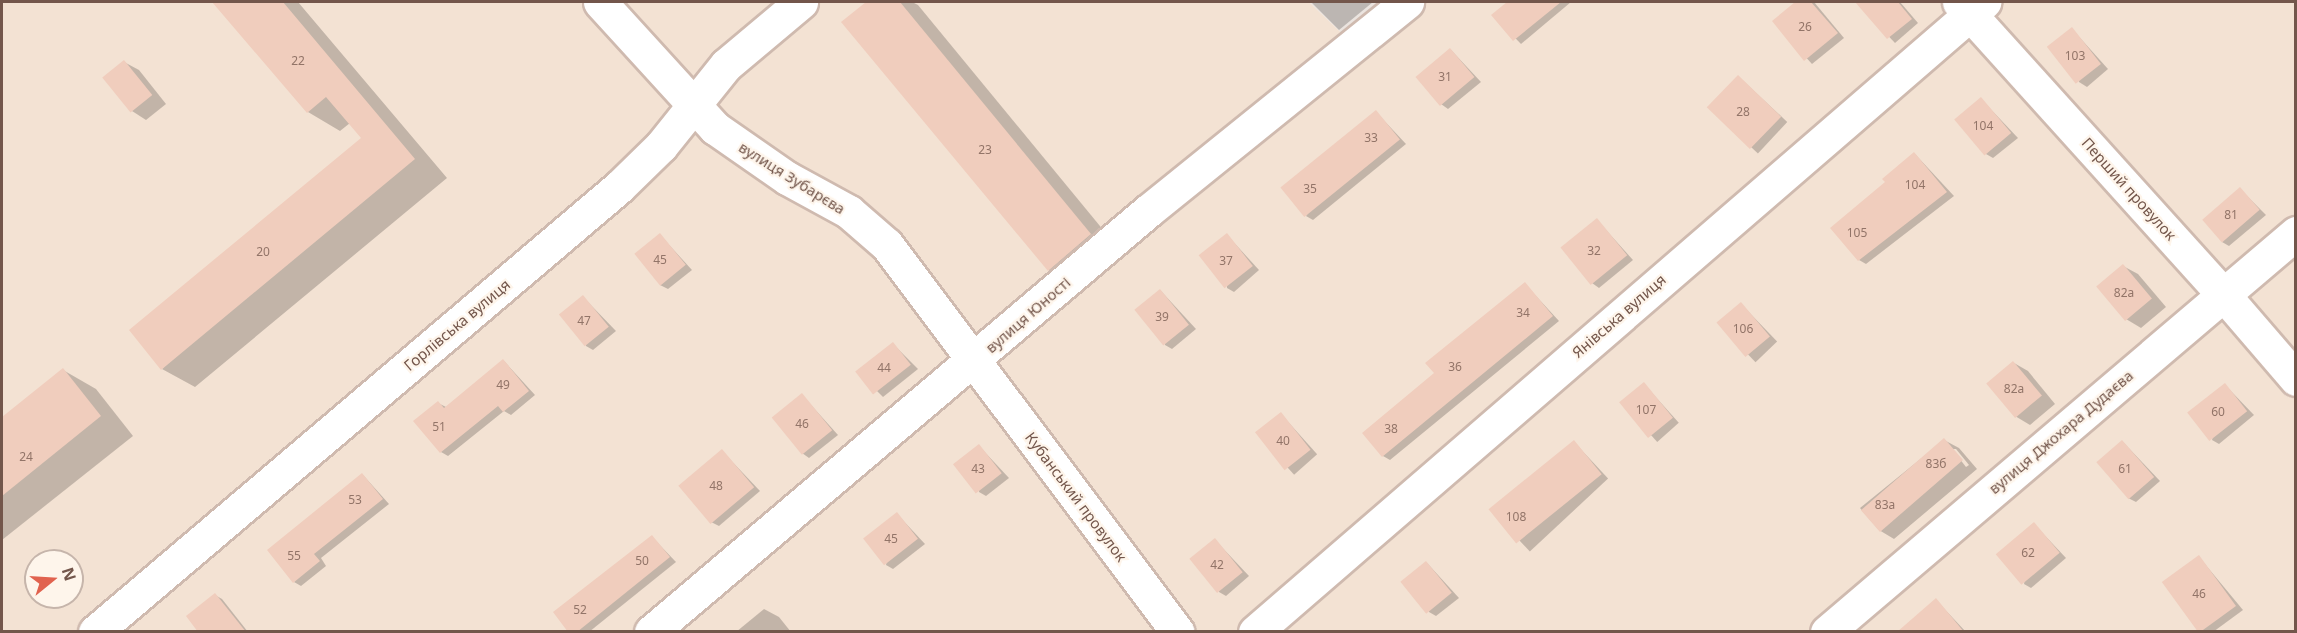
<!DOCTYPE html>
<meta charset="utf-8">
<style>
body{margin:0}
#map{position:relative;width:2297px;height:633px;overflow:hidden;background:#fbf1e5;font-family:"Noto Sans",sans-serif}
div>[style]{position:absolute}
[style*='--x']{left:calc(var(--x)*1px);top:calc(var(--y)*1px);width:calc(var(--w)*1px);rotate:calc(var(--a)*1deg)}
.residential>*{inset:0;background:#f3e2d3}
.industrial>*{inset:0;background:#ebe4df}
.shadow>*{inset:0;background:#0003;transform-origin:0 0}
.building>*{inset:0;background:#f0cdbd;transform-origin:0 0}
.roads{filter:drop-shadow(2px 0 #cfbaaf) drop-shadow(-2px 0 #cfbaaf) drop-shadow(0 2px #cfbaaf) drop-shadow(0 -2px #cfbaaf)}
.minor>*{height:33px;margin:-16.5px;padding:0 16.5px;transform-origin:16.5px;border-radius:16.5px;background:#fff}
.tertiary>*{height:33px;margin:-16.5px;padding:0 16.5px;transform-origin:16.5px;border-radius:16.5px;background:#fff}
span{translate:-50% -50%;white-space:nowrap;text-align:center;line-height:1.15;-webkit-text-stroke:4.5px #fef5eb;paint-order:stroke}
.number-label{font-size:12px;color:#927468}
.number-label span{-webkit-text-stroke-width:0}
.street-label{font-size:15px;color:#73564b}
.frame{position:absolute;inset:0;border:3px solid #73564b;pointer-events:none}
.north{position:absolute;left:24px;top:549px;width:60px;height:60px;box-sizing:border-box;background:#fef5eb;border:2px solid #c6b5ab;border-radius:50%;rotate:72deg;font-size:16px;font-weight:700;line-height:24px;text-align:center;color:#73564b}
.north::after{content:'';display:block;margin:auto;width:21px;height:27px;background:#e1624e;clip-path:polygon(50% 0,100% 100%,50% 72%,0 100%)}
</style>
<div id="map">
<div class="residential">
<i style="clip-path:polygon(evenodd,2px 2px,1309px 2px,1353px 44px,1407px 2px,2295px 2px,2295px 631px,2px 631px,2px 2px,36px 561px,72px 561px,72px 597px,36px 597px,36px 561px)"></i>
</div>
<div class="industrial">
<i style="clip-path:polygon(1309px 2px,1407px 2px,1353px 44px)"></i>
</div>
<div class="shadow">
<i style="clip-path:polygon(214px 2px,298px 2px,447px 178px,195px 387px,162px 369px,363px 138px,350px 123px,340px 131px,308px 112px)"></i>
<i style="clip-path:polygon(868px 2px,912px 2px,918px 5px,1123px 254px,1081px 289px,1049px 270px,843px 22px)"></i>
<i style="clip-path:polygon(1373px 2px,1339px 30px,1312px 3px,1313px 2px)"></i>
<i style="clip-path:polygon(1510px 2px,1571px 2px,1521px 44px,1493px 15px)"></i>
<i style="clip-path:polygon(1798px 2px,1814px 2px,1844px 38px,1812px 64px,1774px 22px)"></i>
<i style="clip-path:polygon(1863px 2px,1900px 2px,1918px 23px,1895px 43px,1859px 5px)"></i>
<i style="clip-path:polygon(2072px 29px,2108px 69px,2087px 87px,2079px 82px)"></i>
<i style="clip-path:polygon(1451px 50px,1481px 82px,1448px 109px,1441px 104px)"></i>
<i style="clip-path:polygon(124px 62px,139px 70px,166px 104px,146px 120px,132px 111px)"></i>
<i style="left:1739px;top:77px;width:66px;height:43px;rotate:43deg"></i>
<i style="clip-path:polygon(1981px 99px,2018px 138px,1993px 158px,1986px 154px)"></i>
<i style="clip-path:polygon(1376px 112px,1406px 144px,1313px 220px,1306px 216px)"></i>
<i style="clip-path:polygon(1914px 153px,1954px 196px,1866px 264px,1859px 260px,1887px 183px)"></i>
<i style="clip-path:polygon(2240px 189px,2266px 215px,2229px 246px,2222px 242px)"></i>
<i style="clip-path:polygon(1597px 220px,1633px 260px,1599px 288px,1592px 283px)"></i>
<i style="clip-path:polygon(660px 235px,692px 270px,668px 289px,660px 285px)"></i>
<i style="clip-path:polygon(1227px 235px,1259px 270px,1234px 292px,1227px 288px)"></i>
<i style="clip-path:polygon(2123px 266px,2138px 274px,2166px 307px,2141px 328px,2126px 319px,2099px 287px)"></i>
<i style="clip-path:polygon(1525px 284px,1559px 321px,1390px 460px,1383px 456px,1364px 433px,1436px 374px)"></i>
<i style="clip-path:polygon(1160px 290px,1196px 329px,1172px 349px,1165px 345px)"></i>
<i style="clip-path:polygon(583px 297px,616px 331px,593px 350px,586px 346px)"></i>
<i style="left:1741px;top:304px;width:52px;height:30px;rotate:46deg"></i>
<i style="clip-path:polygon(893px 344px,918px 369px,883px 397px,858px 372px)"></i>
<i style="clip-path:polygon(504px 361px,535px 395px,511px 415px,504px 411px,448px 456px,441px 452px,438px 403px,446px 407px)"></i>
<i style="clip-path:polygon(2014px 363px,2028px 371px,2055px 404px,2030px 425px,2015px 416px,1988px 384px)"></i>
<i style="clip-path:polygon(63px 370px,96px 389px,133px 436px,2px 540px,2px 419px)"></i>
<i style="left:1644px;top:384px;width:52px;height:29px;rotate:48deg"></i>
<i style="clip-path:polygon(2225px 385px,2254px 415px,2219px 444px,2212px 440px)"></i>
<i style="clip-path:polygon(802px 395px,838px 435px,809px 458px,802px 453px)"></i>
<i style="left:1281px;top:414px;width:54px;height:31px;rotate:48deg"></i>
<i style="clip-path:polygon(evenodd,1944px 440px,1959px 448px,1977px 469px,1894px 539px,1879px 530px,1860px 508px,1944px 440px,1952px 449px,1956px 449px,1969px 465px,1966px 467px,1952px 449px)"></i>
<i style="clip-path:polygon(2122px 441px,2160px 481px,2136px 502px,2128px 498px)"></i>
<i style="left:1574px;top:442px;width:50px;height:107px;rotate:47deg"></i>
<i style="clip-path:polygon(979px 446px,1009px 478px,986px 496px,979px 492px)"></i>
<i style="clip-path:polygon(722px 451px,760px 491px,719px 526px,711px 522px)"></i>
<i style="clip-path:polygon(363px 475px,389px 504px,321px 558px,326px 566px,301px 586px,294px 582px)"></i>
<i style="clip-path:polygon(897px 514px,925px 544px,893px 569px,886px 565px)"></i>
<i style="clip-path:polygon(2034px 524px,2066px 558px,2031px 588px,2024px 584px)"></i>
<i style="clip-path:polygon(652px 537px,676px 562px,589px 632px,570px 632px)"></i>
<i style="clip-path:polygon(1215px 540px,1249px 576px,1226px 596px,1219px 592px)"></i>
<i style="clip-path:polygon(2199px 557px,2243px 610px,2213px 632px,2201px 632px)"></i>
<i style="clip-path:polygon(1427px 563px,1459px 598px,1436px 616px,1429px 612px)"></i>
<i style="clip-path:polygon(215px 595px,222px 599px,248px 632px,200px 632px)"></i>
<i style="clip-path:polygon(1936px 600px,1966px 632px,1902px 632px)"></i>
<i style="clip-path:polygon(764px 609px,779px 617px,791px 632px,736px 632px)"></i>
</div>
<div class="building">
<i style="clip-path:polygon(212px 2px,283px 2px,415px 159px,161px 370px,129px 330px,361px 138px,326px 97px,307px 113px)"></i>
<i style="clip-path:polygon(866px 2px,900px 2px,1091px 234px,1048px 271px,841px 22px)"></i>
<i style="clip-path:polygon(1507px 2px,1561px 2px,1513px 41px,1491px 15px)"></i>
<i style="clip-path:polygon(1795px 2px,1811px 2px,1838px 33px,1804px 61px,1772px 21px)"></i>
<i style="clip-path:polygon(1855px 2px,1898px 2px,1912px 19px,1887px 39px)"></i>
<i style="left:2072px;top:27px;width:47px;height:32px;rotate:52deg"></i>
<i style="left:1450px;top:48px;width:38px;height:45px;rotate:50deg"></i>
<i style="left:124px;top:60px;width:45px;height:28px;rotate:51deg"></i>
<i style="left:1738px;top:75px;width:60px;height:45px;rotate:44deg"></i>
<i style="left:1981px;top:97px;width:47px;height:35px;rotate:50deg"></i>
<i style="left:1376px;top:110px;width:38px;height:123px;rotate:51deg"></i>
<i style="clip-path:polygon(1914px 152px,1947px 192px,1858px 261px,1830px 228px,1885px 182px,1882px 179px)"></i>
<i style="left:2240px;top:187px;width:30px;height:50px;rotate:49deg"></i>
<i style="left:1597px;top:218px;width:48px;height:47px;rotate:51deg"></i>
<i style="left:660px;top:233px;width:41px;height:33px;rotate:51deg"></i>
<i style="left:1227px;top:233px;width:42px;height:36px;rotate:52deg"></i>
<i style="left:2123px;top:264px;width:45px;height:35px;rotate:50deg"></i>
<i style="clip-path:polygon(1525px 282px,1553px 316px,1382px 457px,1362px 433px,1434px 373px,1425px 363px)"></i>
<i style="left:1160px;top:289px;width:46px;height:33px;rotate:51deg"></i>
<i style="left:583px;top:295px;width:41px;height:31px;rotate:51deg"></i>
<i style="left:1741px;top:302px;width:45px;height:32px;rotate:50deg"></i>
<i style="left:893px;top:342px;width:29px;height:48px;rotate:52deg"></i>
<i style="clip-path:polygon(503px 359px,529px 391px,503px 412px,498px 406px,440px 453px,413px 421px,438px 401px,444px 408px)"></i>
<i style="left:2013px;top:361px;width:45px;height:35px;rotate:50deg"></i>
<i style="clip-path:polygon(63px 368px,101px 416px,2px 496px,2px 417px)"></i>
<i style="left:1644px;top:382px;width:46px;height:32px;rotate:51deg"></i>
<i style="left:2225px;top:383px;width:36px;height:48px;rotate:52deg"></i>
<i style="left:802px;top:393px;width:48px;height:39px;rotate:51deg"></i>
<i style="left:1281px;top:412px;width:48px;height:33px;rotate:52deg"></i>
<i style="left:1944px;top:438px;width:29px;height:110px;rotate:49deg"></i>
<i style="left:1574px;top:440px;width:44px;height:110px;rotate:51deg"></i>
<i style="left:2122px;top:440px;width:49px;height:34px;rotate:49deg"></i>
<i style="left:979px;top:444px;width:37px;height:33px;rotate:52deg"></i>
<i style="left:722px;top:449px;width:50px;height:57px;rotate:50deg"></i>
<i style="clip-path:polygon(362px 473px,383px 499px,314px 554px,320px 561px,293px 583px,267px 550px)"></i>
<i style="left:897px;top:512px;width:34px;height:43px;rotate:52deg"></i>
<i style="left:2034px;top:522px;width:40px;height:50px;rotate:50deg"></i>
<i style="clip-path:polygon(652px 535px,670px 557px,577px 632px,568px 632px,553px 612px)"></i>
<i style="left:1215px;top:538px;width:44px;height:33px;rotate:51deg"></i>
<i style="left:2199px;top:555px;width:63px;height:46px;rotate:54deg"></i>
<i style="left:1426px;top:561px;width:41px;height:33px;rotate:51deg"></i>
<i style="clip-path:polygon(215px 593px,246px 632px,198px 632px,186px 616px)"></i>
<i style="clip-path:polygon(1936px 598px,1964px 632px,1897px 632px)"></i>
</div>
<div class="roads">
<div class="minor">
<i style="--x:1959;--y:2;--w:394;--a:47.9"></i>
<i style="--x:2223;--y:294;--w:112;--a:49.3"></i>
<i style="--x:95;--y:632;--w:687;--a:-40.34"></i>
<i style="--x:619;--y:187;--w:59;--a:-44.3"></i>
<i style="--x:661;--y:146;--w:104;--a:-51.3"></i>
<i style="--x:726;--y:65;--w:98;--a:-40"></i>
<i style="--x:651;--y:632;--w:651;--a:-40.27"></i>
<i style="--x:1148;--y:211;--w:333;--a:-38.9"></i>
<i style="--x:1255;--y:632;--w:964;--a:-40.83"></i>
<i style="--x:1827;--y:632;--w:616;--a:-40.39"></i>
</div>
<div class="tertiary">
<i style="--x:600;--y:2;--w:171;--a:47.6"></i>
<i style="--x:715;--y:128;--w:88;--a:34.8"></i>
<i style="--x:787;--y:178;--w:71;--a:28.7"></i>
<i style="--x:849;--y:212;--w:50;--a:41"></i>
<i style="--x:887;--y:245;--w:484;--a:53.1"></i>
</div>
</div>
<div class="number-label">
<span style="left:1805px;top:27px">26</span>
<span style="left:2075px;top:56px">103</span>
<span style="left:298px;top:61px">22</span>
<span style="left:1445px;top:77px">31</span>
<span style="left:1743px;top:112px">28</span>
<span style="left:1983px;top:126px">104</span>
<span style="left:1371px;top:138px">33</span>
<span style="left:985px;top:150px">23</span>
<span style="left:1915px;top:185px">104</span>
<span style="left:1310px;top:189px">35</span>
<span style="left:2231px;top:215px">81</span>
<span style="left:1857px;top:233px">105</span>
<span style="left:1594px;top:251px">32</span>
<span style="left:263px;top:252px">20</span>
<span style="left:660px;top:260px">45</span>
<span style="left:1226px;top:261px">37</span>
<span style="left:2124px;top:293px">82а</span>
<span style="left:1523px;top:313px">34</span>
<span style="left:1162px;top:317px">39</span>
<span style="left:584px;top:321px">47</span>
<span style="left:1743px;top:329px">106</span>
<span style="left:1455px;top:367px">36</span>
<span style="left:884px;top:368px">44</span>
<span style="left:503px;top:385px">49</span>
<span style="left:2014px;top:389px">82а</span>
<span style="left:1646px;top:410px">107</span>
<span style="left:2218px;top:412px">60</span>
<span style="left:802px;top:424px">46</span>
<span style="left:439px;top:427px">51</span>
<span style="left:1391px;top:429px">38</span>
<span style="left:1283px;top:441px">40</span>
<span style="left:26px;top:457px">24</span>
<span style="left:1936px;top:464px">83б</span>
<span style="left:978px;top:469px">43</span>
<span style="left:2125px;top:469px">61</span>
<span style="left:716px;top:486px">48</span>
<span style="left:355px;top:500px">53</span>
<span style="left:1885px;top:505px">83а</span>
<span style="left:1516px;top:517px">108</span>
<span style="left:891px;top:539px">45</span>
<span style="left:2028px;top:553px">62</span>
<span style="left:294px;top:556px">55</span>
<span style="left:642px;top:561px">50</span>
<span style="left:1217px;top:565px">42</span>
<span style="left:2199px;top:594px">46</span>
<span style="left:580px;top:610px">52</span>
</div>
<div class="street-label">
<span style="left:792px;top:178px;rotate:32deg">вулиця Зубарєва</span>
<span style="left:2129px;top:189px;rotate:48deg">Перший провулок</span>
<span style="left:1028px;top:315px;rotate:-41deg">вулиця Юності</span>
<span style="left:1619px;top:316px;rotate:-41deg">Янівська вулиця</span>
<span style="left:457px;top:325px;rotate:-40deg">Горлівська вулиця</span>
<span style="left:2061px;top:432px;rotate:-40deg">вулиця Джохара Дудаєва</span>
<span style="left:1076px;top:497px;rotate:53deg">Кубанський провулок</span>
</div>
<div class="frame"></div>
<div class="north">N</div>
</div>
